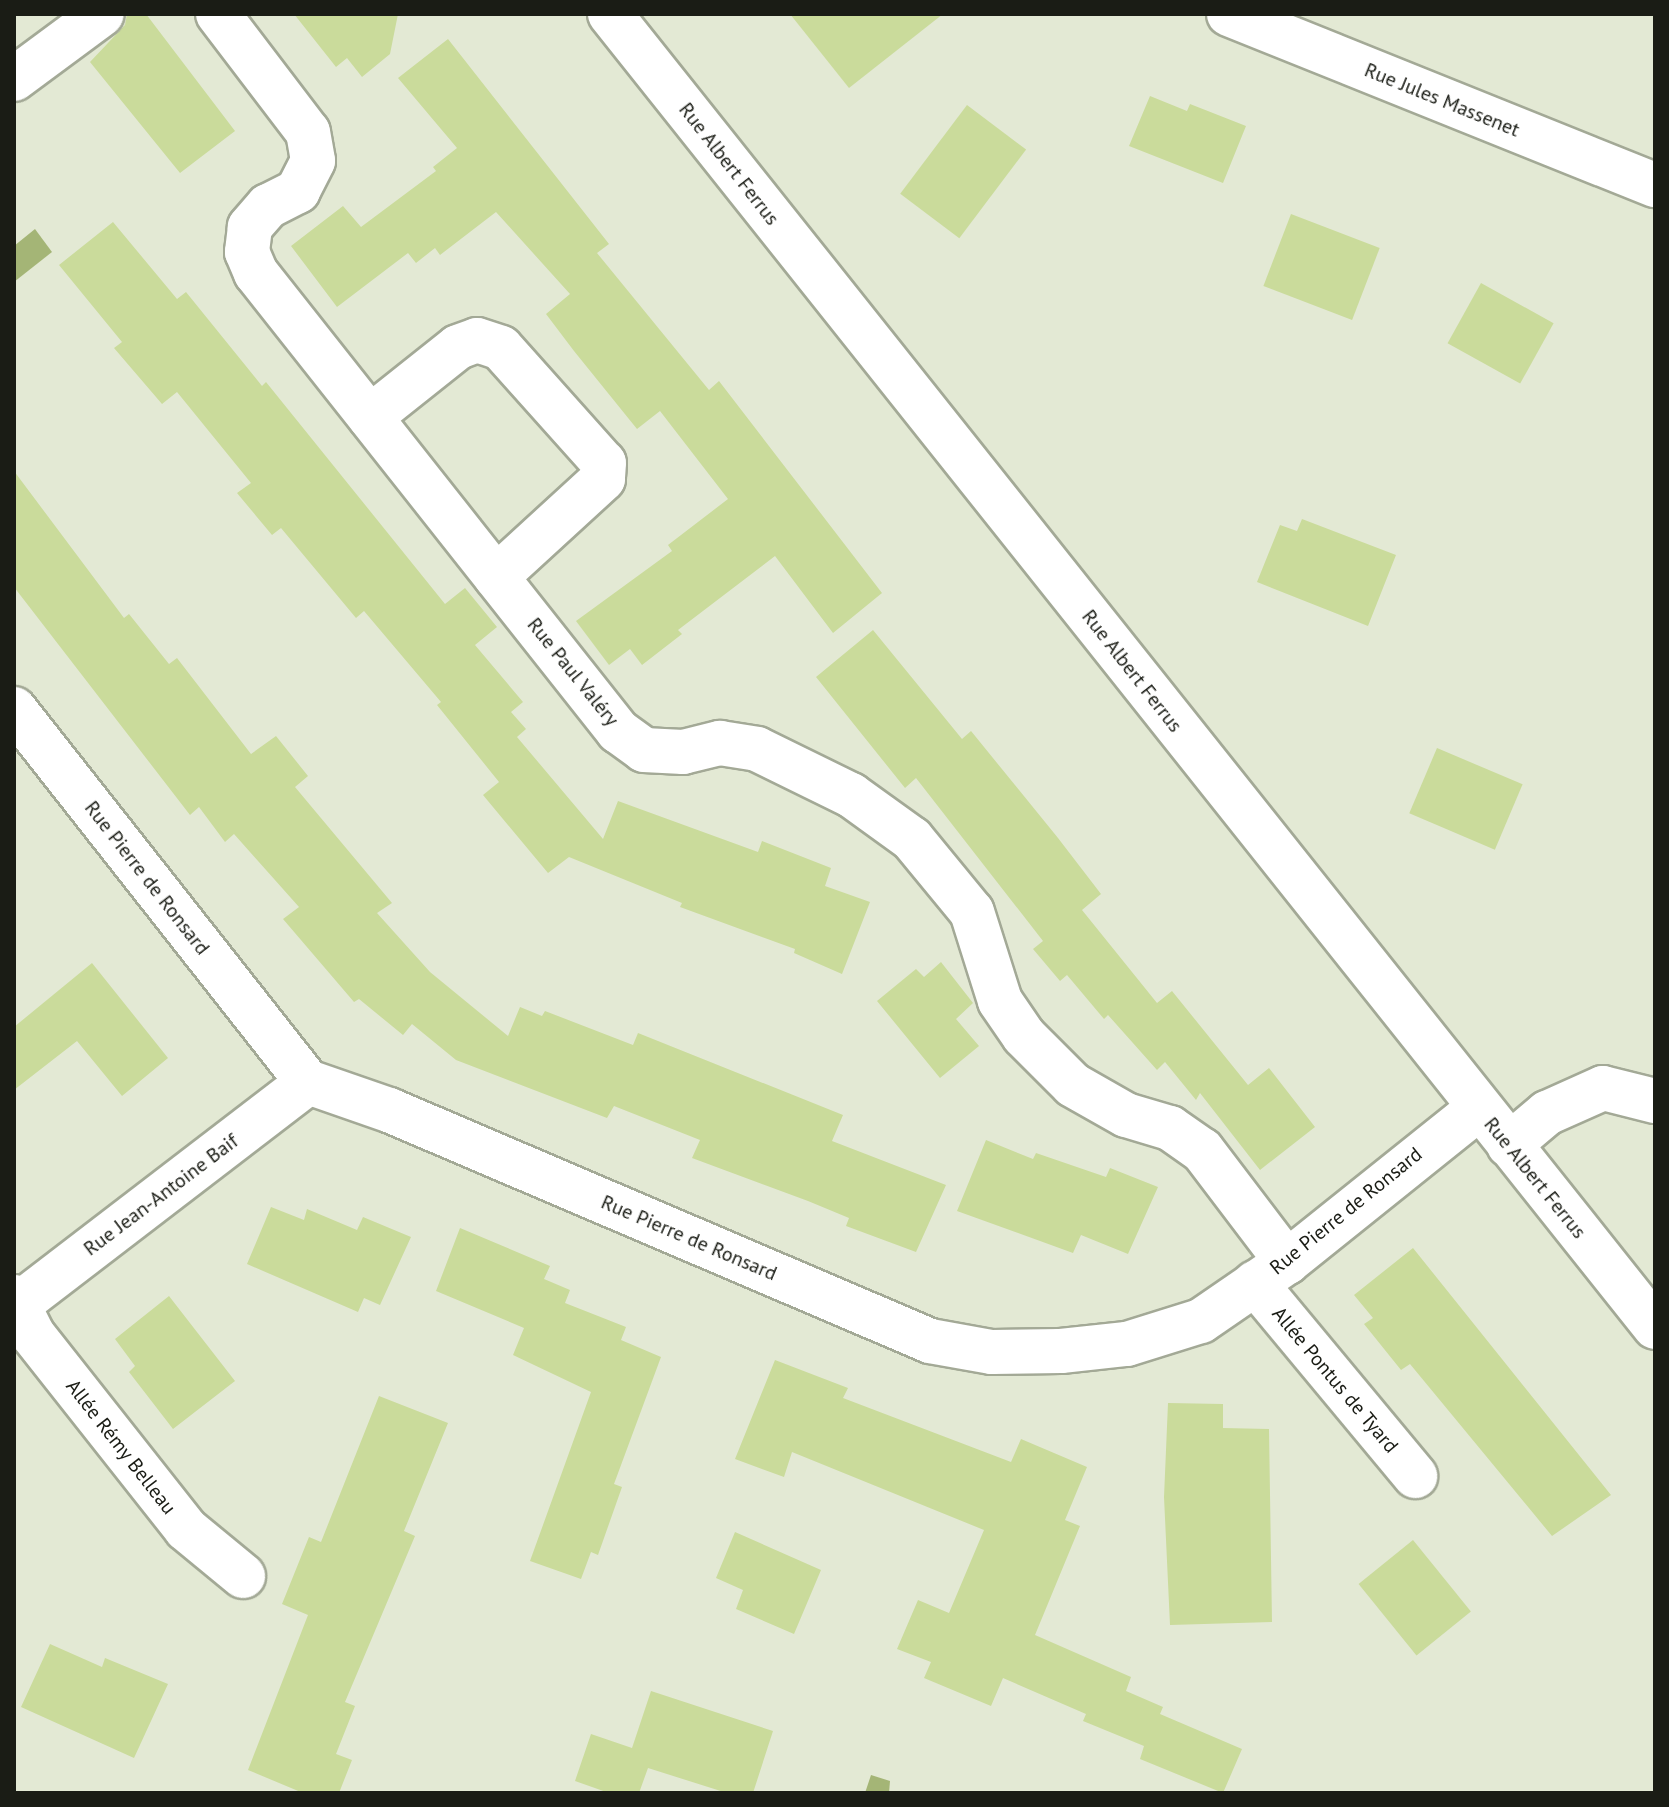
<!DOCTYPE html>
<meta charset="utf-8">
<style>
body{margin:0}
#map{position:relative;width:1669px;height:1807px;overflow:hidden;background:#e3e9d4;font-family:"PT Sans",sans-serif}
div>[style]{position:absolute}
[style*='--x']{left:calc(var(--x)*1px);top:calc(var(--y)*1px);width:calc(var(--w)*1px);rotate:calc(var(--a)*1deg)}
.water>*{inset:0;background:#a4b576}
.building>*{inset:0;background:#cadb9b;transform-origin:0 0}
.roads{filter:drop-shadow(2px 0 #a3a996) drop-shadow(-2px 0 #a3a996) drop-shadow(0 2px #a3a996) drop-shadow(0 -2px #a3a996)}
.street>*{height:44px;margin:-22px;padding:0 22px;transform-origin:22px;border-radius:22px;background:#fff}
span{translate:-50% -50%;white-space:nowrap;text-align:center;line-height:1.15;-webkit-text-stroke:6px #fff;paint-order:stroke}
.street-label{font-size:20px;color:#1a1c15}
.frame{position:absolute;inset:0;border:16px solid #1a1c15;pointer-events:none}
</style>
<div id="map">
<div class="water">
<i style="clip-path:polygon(35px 229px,52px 252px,14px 282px,14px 246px)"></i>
<i style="clip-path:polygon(871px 1775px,890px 1781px,889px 1793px,865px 1793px)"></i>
</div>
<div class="building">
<i style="clip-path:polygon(127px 14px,146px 14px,235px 131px,180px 173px,90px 62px,125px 25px)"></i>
<i style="clip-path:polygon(294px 14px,398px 14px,390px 54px,362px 77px,347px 58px,336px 67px)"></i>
<i style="clip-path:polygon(790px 14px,943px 14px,849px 88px)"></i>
<i style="clip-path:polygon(448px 39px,609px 244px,597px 253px,709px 390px,719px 381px,882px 593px,833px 633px,775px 556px,678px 630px,682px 634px,642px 665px,630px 649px,609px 665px,576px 621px,672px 551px,668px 545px,728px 499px,660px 411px,637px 429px,574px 351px,546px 314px,570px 294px,496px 212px,440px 255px,435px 248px,416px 263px,408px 253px,337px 307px,291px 246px,343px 206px,361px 227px,436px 171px,433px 167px,457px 148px,398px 78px)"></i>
<i style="clip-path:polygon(1150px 96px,1187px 111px,1190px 104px,1246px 126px,1223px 183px,1129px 146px)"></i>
<i style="left:967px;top:105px;width:74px;height:111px;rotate:37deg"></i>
<i style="left:1291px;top:214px;width:95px;height:77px;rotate:21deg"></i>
<i style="clip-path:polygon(113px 222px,177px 299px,186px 292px,262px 386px,266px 382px,445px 604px,465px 588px,497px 627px,475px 645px,523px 702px,511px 712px,526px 729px,517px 737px,603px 839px,618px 801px,758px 852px,762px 841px,831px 868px,825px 886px,870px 902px,842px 974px,794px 953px,795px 949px,680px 907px,682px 903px,569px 857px,548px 873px,483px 795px,499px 782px,437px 705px,441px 702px,364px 611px,356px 618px,281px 528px,272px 535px,237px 493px,251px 483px,177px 392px,162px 404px,114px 348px,122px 342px,59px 265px)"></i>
<i style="left:1481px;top:283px;width:83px;height:69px;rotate:29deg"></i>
<i style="clip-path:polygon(14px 471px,124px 618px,129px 614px,169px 664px,177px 658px,251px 754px,276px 736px,308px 776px,295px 787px,392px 903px,377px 913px,430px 972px,508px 1036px,520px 1007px,542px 1016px,545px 1011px,633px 1045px,638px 1033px,843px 1115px,832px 1141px,946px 1185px,916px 1252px,846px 1226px,849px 1218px,808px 1201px,692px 1158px,700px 1140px,614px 1106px,607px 1118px,456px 1060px,412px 1024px,403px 1035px,359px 999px,354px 1002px,283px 919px,299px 907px,234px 834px,225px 842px,199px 807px,190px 815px,14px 587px)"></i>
<i style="clip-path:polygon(1302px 519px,1396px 555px,1368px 626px,1257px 582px,1280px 525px,1297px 531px)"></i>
<i style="clip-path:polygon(873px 630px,962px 739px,971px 731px,1058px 838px,1101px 894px,1082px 910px,1157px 1003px,1172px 991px,1248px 1085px,1269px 1068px,1315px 1127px,1260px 1170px,1200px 1093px,1196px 1100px,1165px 1062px,1157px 1070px,1108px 1015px,1104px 1019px,1067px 975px,1060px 981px,1033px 949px,1043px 941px,916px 778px,905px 788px,816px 677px)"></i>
<i style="left:1437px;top:748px;width:93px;height:71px;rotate:23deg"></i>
<i style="clip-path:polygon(941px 962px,973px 1003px,956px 1019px,979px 1046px,940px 1078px,877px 1001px,916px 969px,924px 977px)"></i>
<i style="clip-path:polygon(92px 963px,168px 1058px,122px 1096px,77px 1041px,14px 1090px,14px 1027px)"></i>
<i style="clip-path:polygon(986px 1140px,1033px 1159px,1036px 1153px,1106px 1177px,1110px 1168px,1158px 1187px,1128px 1254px,1081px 1235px,1073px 1253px,957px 1211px)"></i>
<i style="clip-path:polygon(271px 1207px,304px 1220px,307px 1209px,357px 1230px,363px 1217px,411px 1237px,380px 1305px,364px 1298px,358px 1312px,247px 1264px)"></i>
<i style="clip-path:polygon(460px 1228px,550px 1266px,544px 1279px,570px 1290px,565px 1303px,626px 1327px,621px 1340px,661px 1357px,614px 1484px,622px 1487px,598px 1555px,591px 1552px,581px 1579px,530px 1561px,591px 1392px,513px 1355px,524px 1328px,436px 1291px)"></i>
<i style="clip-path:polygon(1413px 1248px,1611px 1495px,1552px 1536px,1410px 1364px,1401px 1370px,1364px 1324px,1373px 1318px,1354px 1295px)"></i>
<i style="clip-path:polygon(169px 1296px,235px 1381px,173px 1429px,129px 1372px,135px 1366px,115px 1339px)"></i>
<i style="clip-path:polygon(775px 1360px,848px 1388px,843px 1398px,1011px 1462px,1021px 1439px,1087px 1467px,1065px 1520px,1080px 1526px,1035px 1635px,1131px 1677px,1126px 1691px,1163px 1707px,1160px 1714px,1242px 1749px,1223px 1793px,1140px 1759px,1144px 1746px,1083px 1721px,1086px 1714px,1003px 1678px,991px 1706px,924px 1678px,931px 1662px,897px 1649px,918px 1600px,949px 1613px,984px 1530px,792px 1452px,784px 1477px,735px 1459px)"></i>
<i style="clip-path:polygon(379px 1396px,448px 1423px,404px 1531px,415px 1536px,345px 1702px,355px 1706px,336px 1754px,352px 1760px,339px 1793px,303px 1793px,248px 1770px,308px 1615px,282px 1604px,309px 1537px,321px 1542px)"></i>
<i style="clip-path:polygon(1168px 1403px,1223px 1404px,1223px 1428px,1269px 1429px,1272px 1622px,1170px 1625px,1164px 1497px)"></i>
<i style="clip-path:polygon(735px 1532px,821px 1570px,794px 1634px,736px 1609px,743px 1590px,716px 1578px)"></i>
<i style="left:1413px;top:1540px;width:92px;height:70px;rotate:51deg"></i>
<i style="clip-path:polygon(50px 1644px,102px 1667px,105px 1658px,168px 1684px,134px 1758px,21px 1707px)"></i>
<i style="clip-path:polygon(651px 1691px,773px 1731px,753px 1793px,727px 1793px,648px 1768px,639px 1793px,609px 1793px,575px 1781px,591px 1734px,632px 1748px)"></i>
</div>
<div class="roads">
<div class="street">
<i style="--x:218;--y:14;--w:148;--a:52.7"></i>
<i style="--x:308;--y:132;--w:29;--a:80"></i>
<i style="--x:313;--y:161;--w:34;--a:117"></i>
<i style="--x:298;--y:191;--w:34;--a:153"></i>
<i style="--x:268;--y:206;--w:28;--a:131"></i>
<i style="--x:250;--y:227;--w:25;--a:97"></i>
<i style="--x:247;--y:252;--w:23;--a:67"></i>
<i style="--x:256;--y:273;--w:584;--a:51.68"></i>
<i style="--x:618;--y:731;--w:32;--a:36"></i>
<i style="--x:644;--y:750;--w:39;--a:3"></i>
<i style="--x:683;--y:752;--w:38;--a:-14"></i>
<i style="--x:720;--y:743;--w:37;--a:9"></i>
<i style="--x:757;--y:749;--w:105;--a:26.1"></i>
<i style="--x:851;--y:795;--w:75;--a:35.8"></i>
<i style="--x:912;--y:839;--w:94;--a:50.6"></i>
<i style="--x:972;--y:912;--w:93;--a:72.5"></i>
<i style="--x:1000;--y:1001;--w:42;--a:55.6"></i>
<i style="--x:1024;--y:1036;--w:69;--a:45"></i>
<i style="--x:1073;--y:1085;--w:61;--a:29.5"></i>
<i style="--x:1126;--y:1115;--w:46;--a:16.5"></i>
<i style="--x:1170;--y:1128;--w:39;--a:35"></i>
<i style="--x:1202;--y:1150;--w:141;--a:52.8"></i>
<i style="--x:610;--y:14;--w:1678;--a:51.48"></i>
<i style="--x:1229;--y:14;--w:459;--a:21.9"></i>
<i style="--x:14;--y:79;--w:109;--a:-36.5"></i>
<i style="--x:370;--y:417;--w:112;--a:-38.5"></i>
<i style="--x:458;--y:347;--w:20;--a:-20"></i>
<i style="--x:477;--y:340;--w:25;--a:18"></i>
<i style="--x:501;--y:348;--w:154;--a:48.2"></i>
<i style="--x:604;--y:463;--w:16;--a:94"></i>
<i style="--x:603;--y:479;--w:145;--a:137.5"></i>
<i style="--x:14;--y:709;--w:475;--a:51.8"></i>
<i style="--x:308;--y:1082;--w:86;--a:19.1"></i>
<i style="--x:389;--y:1110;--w:588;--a:23.12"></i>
<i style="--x:930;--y:1341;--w:63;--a:10.1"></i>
<i style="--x:992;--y:1352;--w:69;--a:-0.8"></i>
<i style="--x:1061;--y:1351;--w:66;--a:-6.1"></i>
<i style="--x:1127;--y:1344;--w:77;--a:-17.3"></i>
<i style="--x:1201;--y:1321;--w:104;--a:-34.5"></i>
<i style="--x:1287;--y:1262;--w:246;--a:-38.7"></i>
<i style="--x:1509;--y:1145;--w:50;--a:-40.1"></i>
<i style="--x:1547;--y:1113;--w:61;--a:-24.1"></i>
<i style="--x:1603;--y:1088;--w:54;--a:14"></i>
<i style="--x:1255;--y:1283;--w:251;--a:50.3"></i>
<i style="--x:14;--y:1297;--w:42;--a:63.4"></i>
<i style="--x:33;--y:1335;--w:247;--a:51.7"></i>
<i style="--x:186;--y:1529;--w:74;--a:39.5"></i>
<i style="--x:14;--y:1308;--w:371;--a:-37.5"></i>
</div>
</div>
<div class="street-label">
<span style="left:1442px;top:100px;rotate:22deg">Rue Jules Massenet</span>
<span style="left:729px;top:164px;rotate:52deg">Rue Albert Ferrus</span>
<span style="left:1132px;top:671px;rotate:52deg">Rue Albert Ferrus</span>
<span style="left:573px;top:672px;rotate:51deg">Rue Paul Valéry</span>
<span style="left:147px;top:878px;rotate:52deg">Rue Pierre de Ronsard</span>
<span style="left:1535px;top:1178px;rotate:51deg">Rue Albert Ferrus</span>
<span style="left:161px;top:1195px;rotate:-37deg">Rue Jean-Antoine Baif</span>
<span style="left:1346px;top:1211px;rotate:-39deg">Rue Pierre de Ronsard</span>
<span style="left:689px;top:1238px;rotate:23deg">Rue Pierre de Ronsard</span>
<span style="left:1335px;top:1380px;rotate:50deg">Allée Pontus de Tyard</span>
<span style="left:121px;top:1447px;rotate:52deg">Allée Rémy Belleau</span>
</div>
<div class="frame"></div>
</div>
